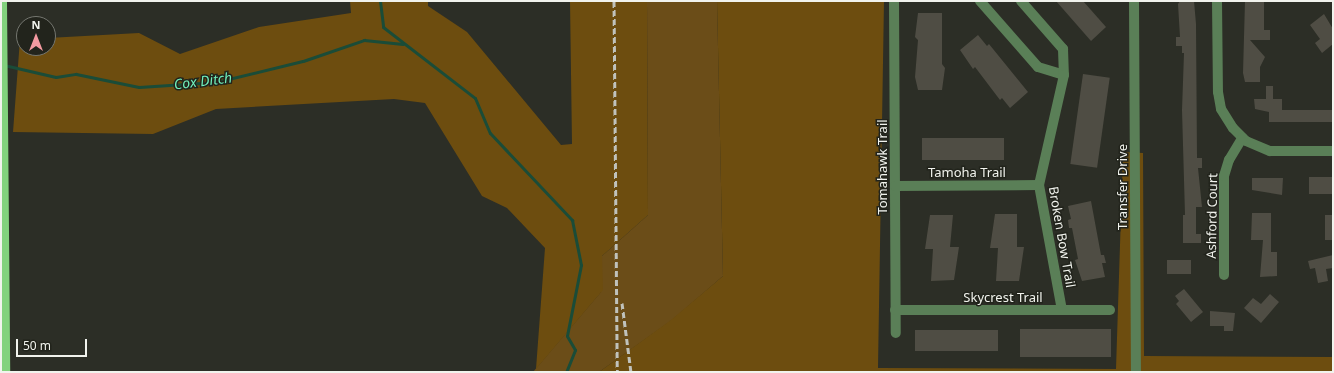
<!DOCTYPE html>
<style>
body{margin:0}
#map{position:relative;width:1334px;height:373px;overflow:hidden;background:#2c2e26;font-family:"Noto Sans",sans-serif}
div>[style]{position:absolute}
[style*='--x']{left:calc(var(--x)*1px);top:calc(var(--y)*1px);width:calc(var(--w)*1px);rotate:calc(var(--a)*1deg)}
.green>*{inset:0;background:#6b4d18}
.forest>*{inset:0;background:#6d4d0f}
.stream>*{height:3px;margin:-1.5px;padding:0 1.5px;transform-origin:1.5px;border-radius:1.5px;background:#1a4c38}
.building>*{inset:0;background:#4f4d44;transform-origin:0 0}
.minor>*{height:10px;margin:-5px;padding:0 5px;transform-origin:5px;border-radius:5px;background:#5a7f57}
.major>*{height:10px;margin:-5px;padding:0 5px;transform-origin:5px;border-radius:5px;background:#82d27d}
.rail>*{height:3px;margin-top:-1.5px;transform-origin:0;background:repeating-linear-gradient(90deg,#c0c2bc 0 6px,transparent 0 9px)}
span{translate:-50% -50%;white-space:nowrap;text-align:center;line-height:1.15;-webkit-text-stroke:3px #22241c;paint-order:stroke}
.street-label{font-size:13px;color:#f1f3ed}
.water-label{font-size:14px;color:#71f0bc;font-style:italic}
.frame{position:absolute;inset:0;border:2px solid #f1f3ed;pointer-events:none}
.north{position:absolute;left:16px;top:16px;width:40px;height:40px;box-sizing:border-box;background:#22241c;border:1px solid #757770;border-radius:50%;rotate:0deg;font-size:11px;font-weight:700;line-height:16px;text-align:center;color:#f1f3ed}
.north::after{content:'';display:block;margin:auto;width:14px;height:18px;background:#f49aa1;clip-path:polygon(50% 0,100% 100%,50% 72%,0 100%)}
.scale{position:absolute;left:16px;top:339px;width:71px;height:18px;box-sizing:border-box;border:2px solid #f1f3ed;border-top:0;padding-left:5px;font-size:12px;line-height:14px;white-space:nowrap;color:#f1f3ed;-webkit-text-stroke:3px #22241c;paint-order:stroke}
</style>
<div id="map">
<div class="green">
<i style="clip-path:polygon(647px 1px,717px 1px,723px 276px,672px 320px,599px 372px,533px 372px,601px 292px,602px 256px,648px 215px)"></i>
</div>
<div class="forest">
<i style="clip-path:polygon(350px 1px,428px 1px,428px 6px,467px 32px,561px 145px,572px 144px,570px 1px,647px 1px,648px 215px,602px 256px,603px 290px,536px 369px,545px 248px,507px 208px,482px 196px,425px 103px,394px 99px,216px 109px,153px 134px,13px 132px,20px 39px,24px 39px,24px 48px,48px 48px,48px 38px,139px 33px,180px 54px,259px 27px,351px 13px)"></i>
<i style="clip-path:polygon(717px 1px,884px 1px,878px 368px,1116px 369px,1123px 152px,1143px 153px,1144px 356px,1333px 357px,1333px 372px,599px 372px,671px 320px,723px 276px)"></i>
</div>
<div class="stream">
<i style="--x:380;--y:1;--w:26;--a:83"></i>
<i style="--x:383;--y:27;--w:116;--a:37.7"></i>
<i style="--x:475;--y:98;--w:38;--a:67"></i>
<i style="--x:490;--y:133;--w:120;--a:46.7"></i>
<i style="--x:572;--y:220;--w:46;--a:78.7"></i>
<i style="--x:581;--y:265;--w:72;--a:101.2"></i>
<i style="--x:567;--y:336;--w:16;--a:60"></i>
<i style="--x:575;--y:350;--w:24;--a:112"></i>
<i style="--x:4;--y:65;--w:53;--a:13"></i>
<i style="--x:56;--y:77;--w:20;--a:-9"></i>
<i style="--x:76;--y:74;--w:64;--a:11.7"></i>
<i style="--x:139;--y:87;--w:77;--a:-3.7"></i>
<i style="--x:216;--y:82;--w:89;--a:-13.6"></i>
<i style="--x:303;--y:61;--w:65;--a:-19"></i>
<i style="--x:364;--y:40;--w:39;--a:6"></i>
</div>
<div class="building">
<i style="clip-path:polygon(1056px 1px,1083px 1px,1106px 27px,1091px 41px)"></i>
<i style="clip-path:polygon(1180px 1px,1194px 1px,1196px 24px,1197px 158px,1202px 158px,1202px 168px,1198px 168px,1202px 207px,1196px 207px,1196px 234px,1201px 234px,1201px 243px,1183px 243px,1183px 215px,1185px 215px,1182px 110px,1184px 53px,1182px 53px,1182px 46px,1176px 46px,1176px 37px,1180px 37px,1178px 4px)"></i>
<i style="clip-path:polygon(1245px 1px,1264px 1px,1264px 30px,1270px 30px,1270px 40px,1250px 40px,1265px 57px,1260px 67px,1260px 82px,1245px 82px,1243px 73px)"></i>
<i style="clip-path:polygon(918px 13px,942px 13px,942px 64px,945px 68px,942px 90px,918px 90px,915px 77px,918px 40px,915px 37px)"></i>
<i style="clip-path:polygon(1324px 14px,1333px 29px,1333px 44px,1322px 53px,1315px 43px,1320px 39px,1310px 25px)"></i>
<i style="clip-path:polygon(978px 35px,987px 46px,989px 44px,1028px 92px,1010px 108px,1002px 98px,1000px 100px,975px 67px,973px 69px,960px 50px)"></i>
<i style="left:1083px;top:74px;width:27px;height:91px;rotate:8deg"></i>
<i style="clip-path:polygon(1266px 86px,1273px 86px,1273px 99px,1282px 99px,1282px 110px,1333px 110px,1333px 122px,1269px 122px,1269px 112px,1255px 109px,1254px 99px,1266px 99px)"></i>
<i style="left:1004px;top:138px;width:22px;height:82px;rotate:90deg"></i>
<i style="left:1333px;top:177px;width:17px;height:24px;rotate:90deg"></i>
<i style="clip-path:polygon(1252px 178px,1283px 178px,1282px 195px,1252px 190px)"></i>
<i style="clip-path:polygon(1091px 201px,1101px 255px,1104px 255px,1106px 263px,1102px 263px,1105px 277px,1082px 281px,1075px 260px,1078px 259px,1072px 228px,1069px 228px,1068px 220px,1071px 219px,1068px 206px)"></i>
<i style="clip-path:polygon(1252px 213px,1271px 213px,1271px 252px,1277px 252px,1277px 276px,1260px 277px,1263px 240px,1251px 240px)"></i>
<i style="clip-path:polygon(995px 214px,1017px 214px,1017px 247px,1024px 247px,1019px 281px,996px 281px,998px 248px,990px 248px)"></i>
<i style="clip-path:polygon(930px 215px,953px 215px,950px 247px,959px 247px,954px 280px,931px 281px,933px 249px,925px 249px)"></i>
<i style="left:1325px;top:215px;width:8px;height:25px"></i>
<i style="clip-path:polygon(1333px 255px,1333px 268px,1326px 269px,1328px 281px,1318px 283px,1315px 268px,1310px 269px,1308px 261px)"></i>
<i style="left:1167px;top:260px;width:24px;height:14px"></i>
<i style="clip-path:polygon(1184px 289px,1203px 312px,1191px 322px,1176px 304px,1179px 301px,1175px 296px)"></i>
<i style="clip-path:polygon(1270px 294px,1279px 302px,1261px 323px,1244px 308px,1253px 298px,1261px 304px)"></i>
<i style="clip-path:polygon(1210px 311px,1235px 313px,1233px 331px,1224px 331px,1224px 326px,1210px 326px)"></i>
<i style="left:1111px;top:329px;width:28px;height:91px;rotate:90deg"></i>
<i style="left:998px;top:330px;width:21px;height:83px;rotate:90deg"></i>
</div>
<div class="minor">
<i style="--x:894;--y:1;--w:332;--a:89.7"></i>
<i style="--x:980;--y:1;--w:88;--a:48.7"></i>
<i style="--x:1038;--y:67;--w:27;--a:17"></i>
<i style="--x:1021;--y:1;--w:64;--a:48.8"></i>
<i style="--x:1063;--y:49;--w:26;--a:88"></i>
<i style="--x:1064;--y:75;--w:113;--a:102.8"></i>
<i style="--x:1039;--y:185;--w:127;--a:79.6"></i>
<i style="--x:1134;--y:1;--w:371;--a:89.7"></i>
<i style="--x:1217;--y:1;--w:91;--a:89.4"></i>
<i style="--x:1218;--y:92;--w:17;--a:80"></i>
<i style="--x:1221;--y:109;--w:22;--a:58"></i>
<i style="--x:1233;--y:128;--w:18;--a:45"></i>
<i style="--x:1246;--y:141;--w:26;--a:23"></i>
<i style="--x:1270;--y:151;--w:63;--a:0"></i>
<i style="--x:895;--y:186;--w:144;--a:-0.4"></i>
<i style="--x:1224;--y:275;--w:99;--a:-90"></i>
<i style="--x:1224;--y:176;--w:17;--a:-73"></i>
<i style="--x:1229;--y:160;--w:26;--a:-59"></i>
<i style="--x:895;--y:310;--w:215;--a:0"></i>
</div>
<div class="major">
<i style="--x:2;--y:1;--w:371;--a:89.5"></i>
</div>
<div class="rail">
<i style="--x:614;--y:1;--w:371;--a:89.5"></i>
<i style="--x:622;--y:303;--w:70;--a:82.6"></i>
</div>
<div class="street-label">
<span style="left:882px;top:167px;rotate:-90deg">Tomahawk Trail</span>
<span style="left:967px;top:172px">Tamoha Trail</span>
<span style="left:1122px;top:187px;rotate:-90deg">Transfer Drive</span>
<span style="left:1212px;top:216px;rotate:-89deg">Ashford Court</span>
<span style="left:1062px;top:237px;rotate:80deg">Broken Bow Trail</span>
<span style="left:1003px;top:297px">Skycrest Trail</span>
</div>
<div class="water-label">
<span style="left:203px;top:81px;rotate:-7deg">Cox Ditch</span>
</div>
<div class="frame"></div>
<div class="north">N</div>
<div class="scale">50 m</div>
</div>
